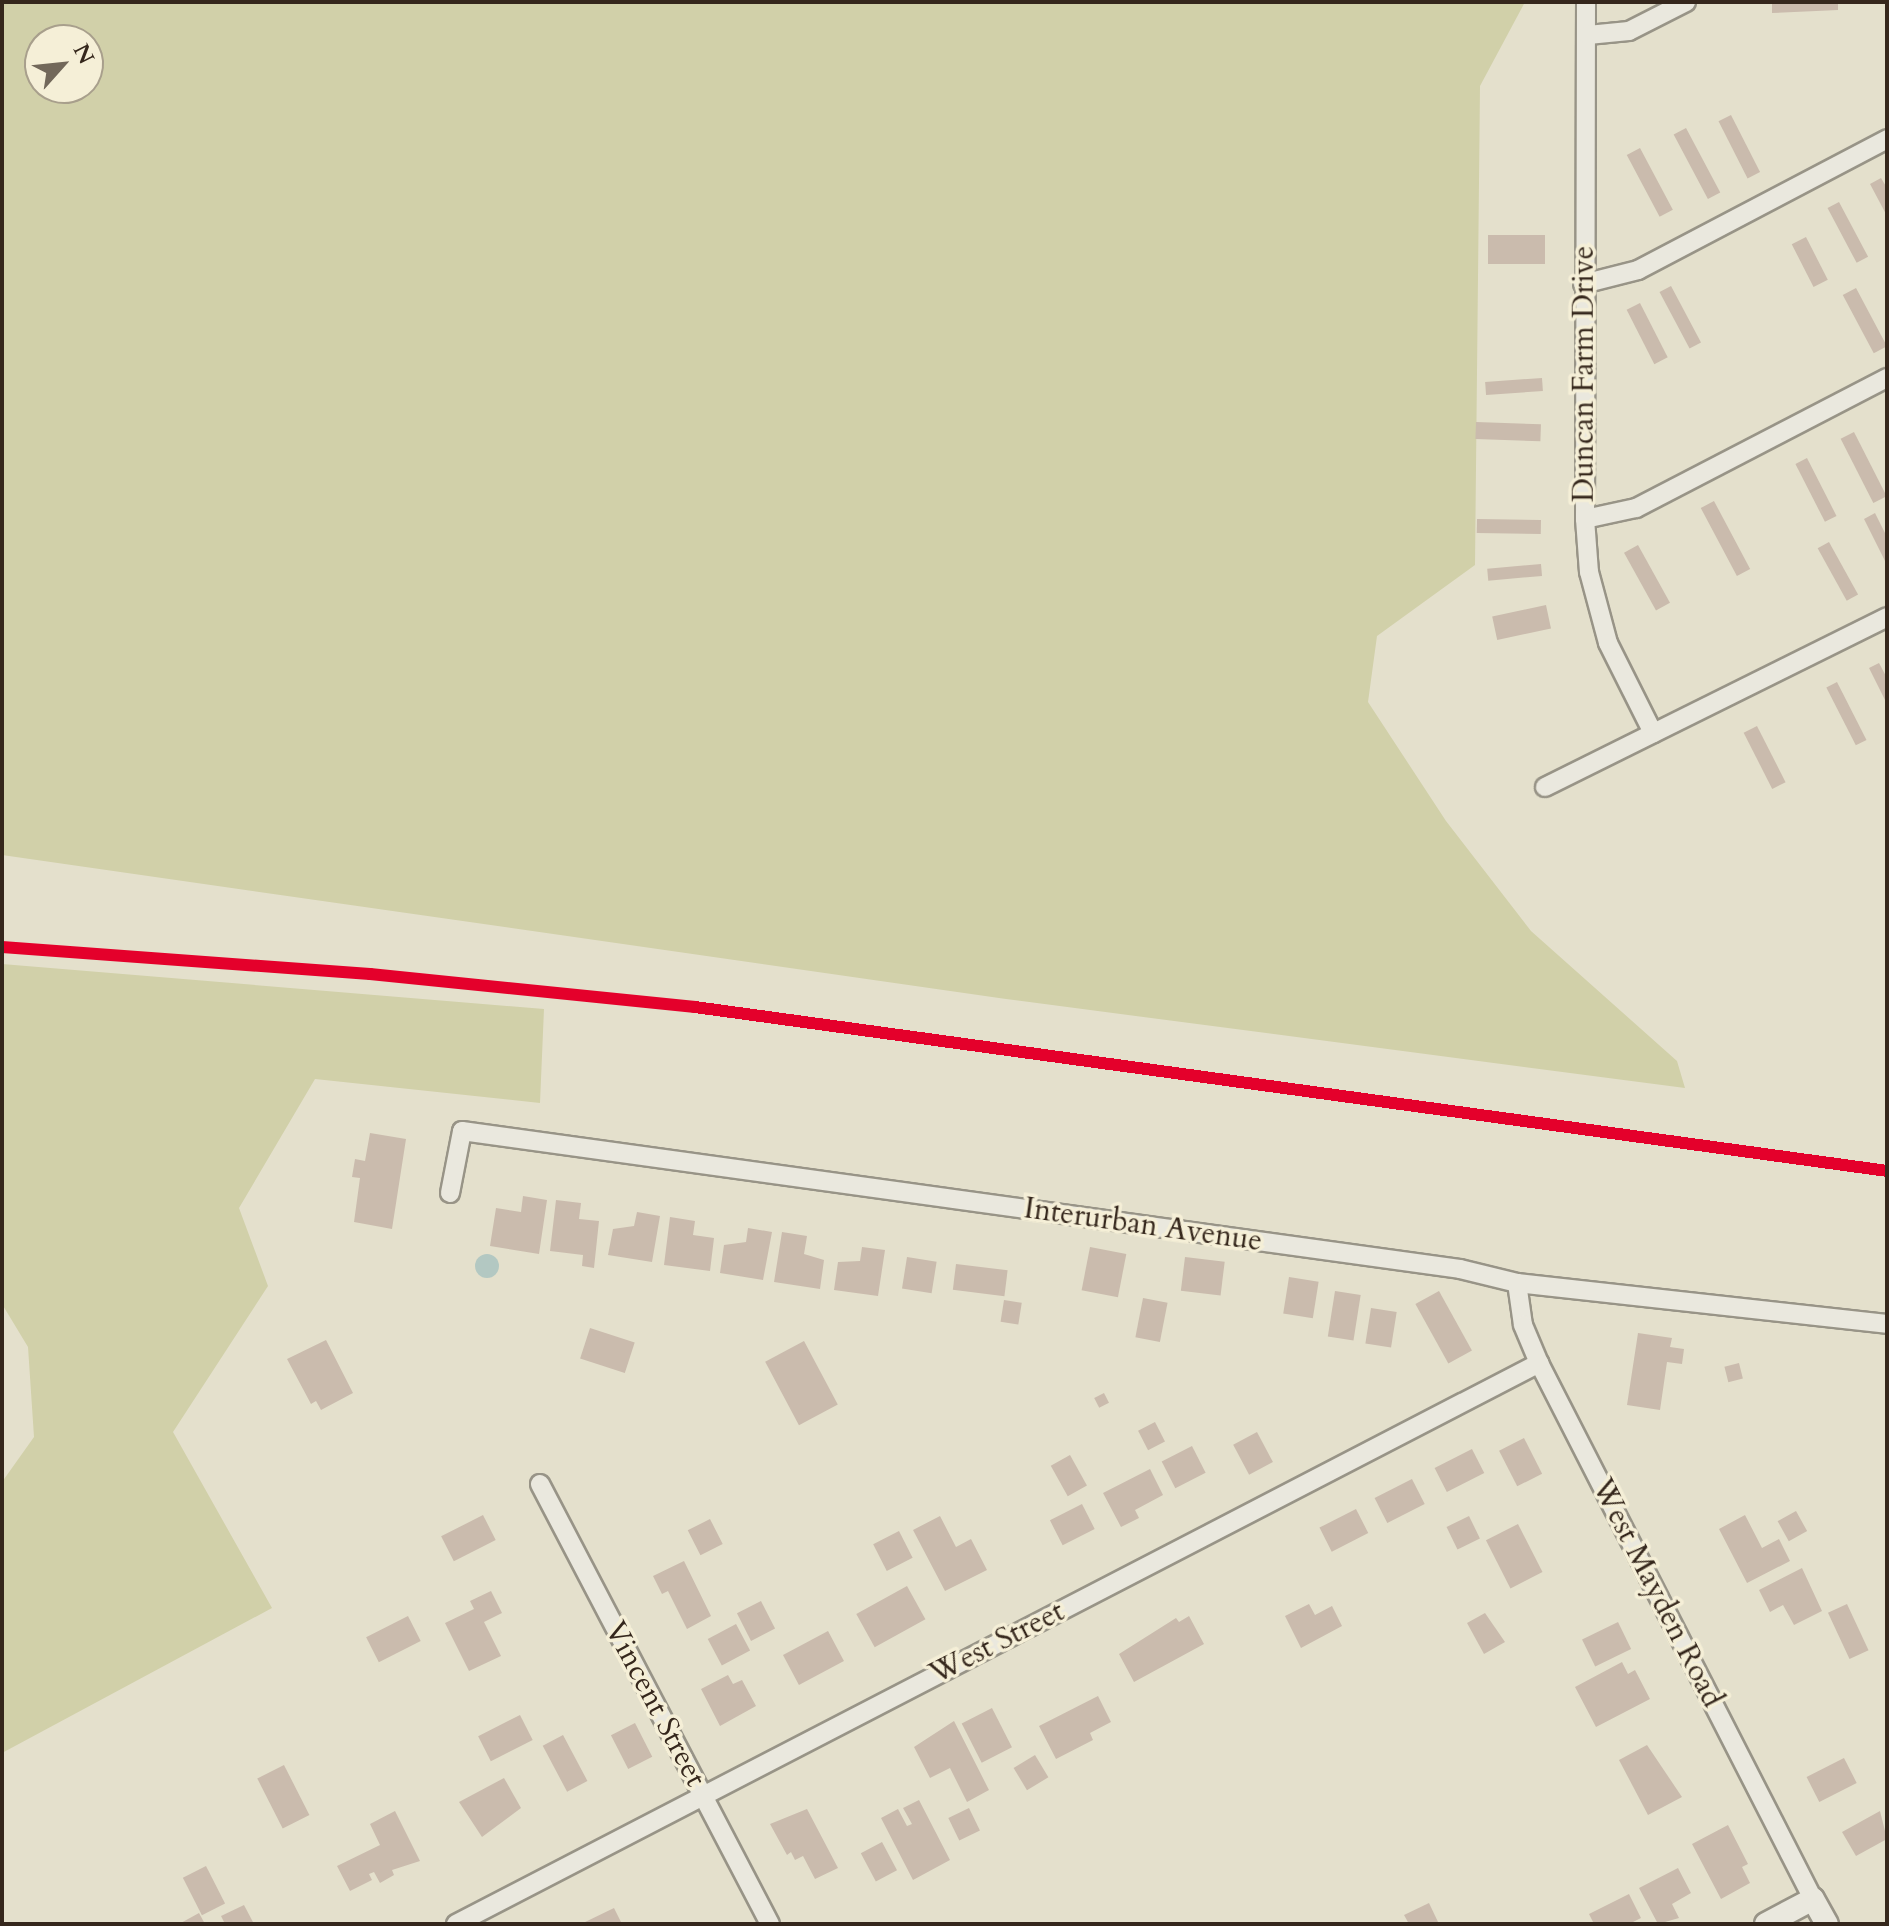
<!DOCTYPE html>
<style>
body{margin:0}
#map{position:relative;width:1889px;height:1926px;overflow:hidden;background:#e4e0cc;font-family:Cardo,serif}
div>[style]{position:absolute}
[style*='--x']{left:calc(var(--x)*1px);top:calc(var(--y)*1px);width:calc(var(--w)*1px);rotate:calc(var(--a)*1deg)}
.green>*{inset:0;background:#d1d0a9}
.water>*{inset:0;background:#b3c8c2}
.round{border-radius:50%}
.building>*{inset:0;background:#cabbad;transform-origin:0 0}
.roads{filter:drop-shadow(2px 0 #989487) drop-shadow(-2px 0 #989487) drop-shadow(0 2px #989487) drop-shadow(0 -2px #989487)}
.minor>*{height:18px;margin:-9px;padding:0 9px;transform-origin:9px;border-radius:9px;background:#eae8de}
.tertiary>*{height:22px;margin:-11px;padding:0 11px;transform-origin:11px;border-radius:11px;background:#eae8de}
.rail-1>*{height:12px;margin:-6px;padding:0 6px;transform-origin:6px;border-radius:6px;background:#e4002b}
span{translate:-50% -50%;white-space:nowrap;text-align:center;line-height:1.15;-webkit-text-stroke:7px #f5efd7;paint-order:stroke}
.street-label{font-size:30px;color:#35271c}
.frame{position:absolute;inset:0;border:4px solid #35271c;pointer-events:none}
.north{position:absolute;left:24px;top:24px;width:80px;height:80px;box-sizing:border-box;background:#f5efd7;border:2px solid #a89f8c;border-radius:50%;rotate:63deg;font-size:22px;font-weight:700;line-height:32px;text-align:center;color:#35271c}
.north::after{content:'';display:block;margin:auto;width:28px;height:36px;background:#72685a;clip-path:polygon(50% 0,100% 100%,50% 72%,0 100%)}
</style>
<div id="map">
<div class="green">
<i style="clip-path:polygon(evenodd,2px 2px,1525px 2px,1480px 86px,1475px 565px,1377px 636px,1368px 702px,1446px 821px,1531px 931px,1677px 1061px,1685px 1088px,1006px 999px,2px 855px,2px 2px,40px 40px,88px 40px,88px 88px,40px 88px,40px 40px)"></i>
<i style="clip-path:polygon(2px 964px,544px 1009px,540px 1103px,315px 1079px,239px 1208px,268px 1286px,173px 1432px,272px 1608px,2px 1753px,2px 1482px,34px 1437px,28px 1347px,2px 1304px)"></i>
</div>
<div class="water">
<i class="round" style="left:475px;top:1254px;width:24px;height:24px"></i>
</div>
<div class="building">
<i style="clip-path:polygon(1772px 2px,1838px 2px,1838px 10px,1772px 13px)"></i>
<i style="left:1731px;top:115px;width:64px;height:14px;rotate:63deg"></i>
<i style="left:1686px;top:128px;width:73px;height:14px;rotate:62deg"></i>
<i style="left:1640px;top:148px;width:70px;height:15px;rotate:62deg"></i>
<i style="clip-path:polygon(1881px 178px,1887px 188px,1887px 216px,1870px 184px)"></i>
<i style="left:1839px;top:202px;width:62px;height:13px;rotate:62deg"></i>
<i style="left:1488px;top:235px;width:57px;height:29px"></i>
<i style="left:1806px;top:237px;width:48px;height:16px;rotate:63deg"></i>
<i style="left:1671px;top:286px;width:64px;height:13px;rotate:62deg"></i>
<i style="left:1856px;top:288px;width:66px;height:15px;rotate:62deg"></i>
<i style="left:1640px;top:303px;width:61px;height:15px;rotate:63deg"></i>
<i style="left:1542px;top:378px;width:13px;height:57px;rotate:86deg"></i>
<i style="left:1476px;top:422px;width:65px;height:17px;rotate:2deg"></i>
<i style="left:1854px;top:432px;width:72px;height:15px;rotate:63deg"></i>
<i style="left:1807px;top:458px;width:65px;height:13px;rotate:63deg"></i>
<i style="left:1714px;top:501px;width:77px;height:15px;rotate:62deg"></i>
<i style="clip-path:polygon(1875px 513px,1887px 537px,1887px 565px,1864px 519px)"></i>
<i style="left:1477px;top:519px;width:64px;height:14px;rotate:1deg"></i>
<i style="left:1829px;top:542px;width:60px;height:13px;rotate:61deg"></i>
<i style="left:1638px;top:545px;width:66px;height:16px;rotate:61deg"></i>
<i style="left:1541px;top:564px;width:12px;height:54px;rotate:85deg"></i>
<i style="left:1546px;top:605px;width:24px;height:55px;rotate:78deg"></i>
<i style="clip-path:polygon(1879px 663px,1887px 678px,1887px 704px,1869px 668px)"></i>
<i style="left:1837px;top:682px;width:65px;height:12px;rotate:63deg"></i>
<i style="left:1757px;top:726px;width:63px;height:15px;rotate:63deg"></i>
<i style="clip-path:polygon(370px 1133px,406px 1139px,392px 1229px,354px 1222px,360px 1178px,352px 1177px,355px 1159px,365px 1161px)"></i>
<i style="clip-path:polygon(523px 1196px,547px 1200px,539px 1254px,490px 1246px,496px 1208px,521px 1212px)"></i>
<i style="clip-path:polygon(556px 1200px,581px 1203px,579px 1219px,599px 1221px,594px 1268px,582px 1266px,583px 1255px,550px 1251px)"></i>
<i style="clip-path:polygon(637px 1212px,660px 1216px,652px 1262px,608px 1255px,613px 1229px,634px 1226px)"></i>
<i style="clip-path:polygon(670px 1217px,695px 1221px,693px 1235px,714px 1238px,710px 1271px,664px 1265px)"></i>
<i style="clip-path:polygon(748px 1228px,772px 1232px,763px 1280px,720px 1273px,724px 1245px,746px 1242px)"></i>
<i style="clip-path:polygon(782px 1232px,807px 1236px,804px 1254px,824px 1260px,820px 1289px,774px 1282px)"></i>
<i style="clip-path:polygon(862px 1247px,885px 1250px,878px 1296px,834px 1290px,838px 1262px,860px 1261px)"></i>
<i style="left:1090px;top:1247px;width:37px;height:44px;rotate:11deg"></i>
<i style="left:907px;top:1257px;width:30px;height:32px;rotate:9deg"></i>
<i style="left:1185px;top:1257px;width:40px;height:34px;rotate:7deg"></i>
<i style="left:956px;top:1264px;width:52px;height:26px;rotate:7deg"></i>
<i style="left:1289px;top:1277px;width:30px;height:37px;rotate:9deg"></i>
<i style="left:1335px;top:1291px;width:26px;height:46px;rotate:9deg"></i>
<i style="left:1439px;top:1291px;width:68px;height:27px;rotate:61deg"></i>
<i style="left:1143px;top:1298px;width:25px;height:40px;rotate:11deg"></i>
<i style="left:1004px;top:1300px;width:18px;height:22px;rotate:9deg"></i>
<i style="left:1371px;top:1308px;width:26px;height:36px;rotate:9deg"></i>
<i style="left:590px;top:1328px;width:47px;height:32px;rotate:18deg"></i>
<i style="clip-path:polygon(1638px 1333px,1672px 1338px,1670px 1347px,1684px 1349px,1682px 1364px,1667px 1362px,1660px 1410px,1627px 1405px)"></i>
<i style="clip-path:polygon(326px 1340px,353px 1393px,321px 1410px,316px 1401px,311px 1404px,287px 1359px)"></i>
<i style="left:804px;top:1341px;width:72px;height:44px;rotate:62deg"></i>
<i style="left:1739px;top:1363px;width:16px;height:15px;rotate:76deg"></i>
<i style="left:1104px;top:1393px;width:11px;height:11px;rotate:63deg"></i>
<i style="left:1155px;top:1422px;width:22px;height:19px;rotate:63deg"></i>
<i style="left:1257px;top:1432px;width:34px;height:27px;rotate:62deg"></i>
<i style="left:1524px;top:1438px;width:40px;height:28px;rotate:63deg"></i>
<i style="left:1192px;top:1446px;width:30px;height:34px;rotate:63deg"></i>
<i style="left:1472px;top:1449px;width:27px;height:42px;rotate:63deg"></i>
<i style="left:1070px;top:1455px;width:35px;height:22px;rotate:61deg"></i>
<i style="clip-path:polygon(1150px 1469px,1163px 1495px,1135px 1510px,1139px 1518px,1121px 1527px,1103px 1493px)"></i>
<i style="left:1412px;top:1479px;width:28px;height:42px;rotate:63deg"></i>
<i style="left:1082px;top:1504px;width:28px;height:36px;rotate:63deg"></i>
<i style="left:1356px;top:1509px;width:27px;height:41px;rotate:63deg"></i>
<i style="left:1796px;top:1511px;width:23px;height:21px;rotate:61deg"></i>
<i style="left:483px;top:1515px;width:28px;height:47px;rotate:63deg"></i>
<i style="clip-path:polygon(1745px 1515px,1762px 1548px,1779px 1539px,1790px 1561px,1747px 1583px,1719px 1529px)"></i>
<i style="clip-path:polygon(940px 1516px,956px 1547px,971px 1539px,987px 1570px,945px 1591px,913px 1530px)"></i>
<i style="left:1469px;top:1516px;width:25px;height:25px;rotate:64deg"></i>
<i style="left:710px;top:1519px;width:28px;height:25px;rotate:63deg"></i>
<i style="left:1518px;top:1524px;width:54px;height:36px;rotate:63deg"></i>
<i style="left:899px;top:1531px;width:30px;height:29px;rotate:63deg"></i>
<i style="clip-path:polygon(684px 1561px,711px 1616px,687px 1629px,668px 1591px,662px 1594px,653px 1576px)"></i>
<i style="clip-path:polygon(1802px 1568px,1822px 1611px,1794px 1625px,1783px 1605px,1770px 1612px,1759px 1590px)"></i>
<i style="left:907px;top:1586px;width:38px;height:58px;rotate:61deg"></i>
<i style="clip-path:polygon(491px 1591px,502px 1613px,484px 1622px,501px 1656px,469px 1671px,445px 1623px,474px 1609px,470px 1601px)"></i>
<i style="left:761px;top:1601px;width:31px;height:27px;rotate:63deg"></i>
<i style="clip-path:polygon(1309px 1604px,1315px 1615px,1332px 1606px,1342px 1626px,1301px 1648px,1285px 1616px)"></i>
<i style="left:1847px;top:1604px;width:51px;height:21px;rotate:65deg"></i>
<i style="clip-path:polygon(1485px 1613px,1505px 1642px,1484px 1654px,1467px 1623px)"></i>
<i style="left:408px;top:1616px;width:28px;height:47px;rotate:63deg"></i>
<i style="clip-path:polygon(1189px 1616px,1204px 1644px,1134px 1682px,1119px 1654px,1176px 1618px,1179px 1622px)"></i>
<i style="left:1618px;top:1622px;width:30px;height:40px;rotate:64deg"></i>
<i style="left:736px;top:1624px;width:30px;height:32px;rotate:62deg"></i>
<i style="left:828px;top:1631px;width:34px;height:51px;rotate:62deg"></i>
<i style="clip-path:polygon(1622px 1662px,1628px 1674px,1635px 1670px,1650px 1699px,1596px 1727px,1575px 1687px)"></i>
<i style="clip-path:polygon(728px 1675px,733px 1684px,742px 1680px,756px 1706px,720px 1726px,701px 1689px)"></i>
<i style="clip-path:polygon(1098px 1696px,1111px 1722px,1090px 1733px,1093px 1740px,1056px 1759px,1039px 1726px)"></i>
<i style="left:992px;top:1708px;width:44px;height:34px;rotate:63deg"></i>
<i style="left:520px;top:1715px;width:28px;height:47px;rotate:63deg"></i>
<i style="clip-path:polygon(954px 1721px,989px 1790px,967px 1802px,950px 1768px,930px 1778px,914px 1747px)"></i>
<i style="left:635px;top:1723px;width:38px;height:27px;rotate:63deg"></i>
<i style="left:563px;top:1735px;width:52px;height:23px;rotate:62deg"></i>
<i style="clip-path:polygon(1647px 1745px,1682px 1797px,1648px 1815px,1619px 1760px)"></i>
<i style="left:1035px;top:1755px;width:26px;height:25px;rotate:59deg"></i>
<i style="left:1844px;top:1758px;width:28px;height:42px;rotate:63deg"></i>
<i style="left:284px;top:1765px;width:56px;height:30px;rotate:63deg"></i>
<i style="clip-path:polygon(504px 1778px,521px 1808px,482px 1837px,459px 1802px)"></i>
<i style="clip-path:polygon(919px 1800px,950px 1860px,913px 1880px,881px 1818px,898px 1809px,907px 1826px,912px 1824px,903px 1808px)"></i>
<i style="left:969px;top:1808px;width:25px;height:23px;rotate:64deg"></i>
<i style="clip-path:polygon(807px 1809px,838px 1868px,815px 1879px,803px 1856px,795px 1860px,791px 1852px,787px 1855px,770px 1824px)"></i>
<i style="clip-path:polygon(395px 1811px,420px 1861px,392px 1870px,394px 1875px,380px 1883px,374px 1872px,369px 1874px,372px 1880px,350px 1891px,337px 1866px,380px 1845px,370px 1824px)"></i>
<i style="clip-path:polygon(1880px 1811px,1887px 1839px,1856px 1856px,1842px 1832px)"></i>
<i style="clip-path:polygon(1728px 1825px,1748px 1864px,1742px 1867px,1750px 1883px,1721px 1899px,1692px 1844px)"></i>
<i style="left:882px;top:1842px;width:32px;height:24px;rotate:62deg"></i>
<i style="left:206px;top:1866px;width:42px;height:26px;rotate:63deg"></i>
<i style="clip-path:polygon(1678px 1868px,1691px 1893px,1672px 1904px,1679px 1918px,1658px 1924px,1639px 1888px)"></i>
<i style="clip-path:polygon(1629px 1894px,1641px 1918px,1629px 1924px,1594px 1924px,1589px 1914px)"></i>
<i style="clip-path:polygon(1429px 1903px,1439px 1924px,1409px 1924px,1404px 1915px)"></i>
<i style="clip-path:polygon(244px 1905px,254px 1924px,225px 1924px,221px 1916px)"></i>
<i style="clip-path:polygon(614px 1908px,622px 1924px,581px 1924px)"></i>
<i style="clip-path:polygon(199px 1913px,205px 1924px,179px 1924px)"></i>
</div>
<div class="roads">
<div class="minor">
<i style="--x:1586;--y:2;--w:517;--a:90.11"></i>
<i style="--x:1585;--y:519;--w:53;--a:85.7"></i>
<i style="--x:1589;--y:572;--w:73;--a:75"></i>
<i style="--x:1608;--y:643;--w:101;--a:63.4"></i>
<i style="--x:1588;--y:35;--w:41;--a:-5.6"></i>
<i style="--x:1629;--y:31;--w:64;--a:-27"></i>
<i style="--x:1583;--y:284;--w:57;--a:-14.3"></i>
<i style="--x:1638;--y:270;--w:281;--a:-27.7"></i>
<i style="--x:1585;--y:519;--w:52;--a:-12.2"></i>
<i style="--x:1636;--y:508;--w:283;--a:-27.4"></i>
<i style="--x:1545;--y:787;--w:382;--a:-26.4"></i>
<i style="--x:450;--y:1193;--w:63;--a:-79"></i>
<i style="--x:462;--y:1131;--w:1007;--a:7.87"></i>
<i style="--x:1460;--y:1269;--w:59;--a:13.8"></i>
<i style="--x:1517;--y:1283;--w:372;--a:6.3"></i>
<i style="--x:1517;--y:1283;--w:42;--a:81.9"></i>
<i style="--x:1523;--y:1325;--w:41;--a:67.2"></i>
<i style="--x:1539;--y:1363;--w:602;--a:62.92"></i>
<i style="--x:540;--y:1484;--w:496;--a:62.4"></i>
<i style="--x:456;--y:1924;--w:1220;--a:-27.38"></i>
</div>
<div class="tertiary">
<i style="--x:1766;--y:1924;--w:53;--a:-28"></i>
<i style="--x:1813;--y:1899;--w:29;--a:61"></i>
</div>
</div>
<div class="rail-1">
<i style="--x:2;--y:947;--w:369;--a:4.2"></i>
<i style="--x:370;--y:974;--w:327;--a:5.8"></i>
<i style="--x:695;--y:1007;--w:1203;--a:7.83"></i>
</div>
<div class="street-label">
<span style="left:1584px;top:374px;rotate:-90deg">Duncan Farm Drive</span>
<span style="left:1143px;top:1225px;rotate:8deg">Interurban Avenue</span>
<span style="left:1657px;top:1593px;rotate:63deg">West Mayden Road</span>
<span style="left:997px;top:1643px;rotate:-27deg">West Street</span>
<span style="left:655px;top:1704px;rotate:62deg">Vincent Street</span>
</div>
<div class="frame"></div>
<div class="north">N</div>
</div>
